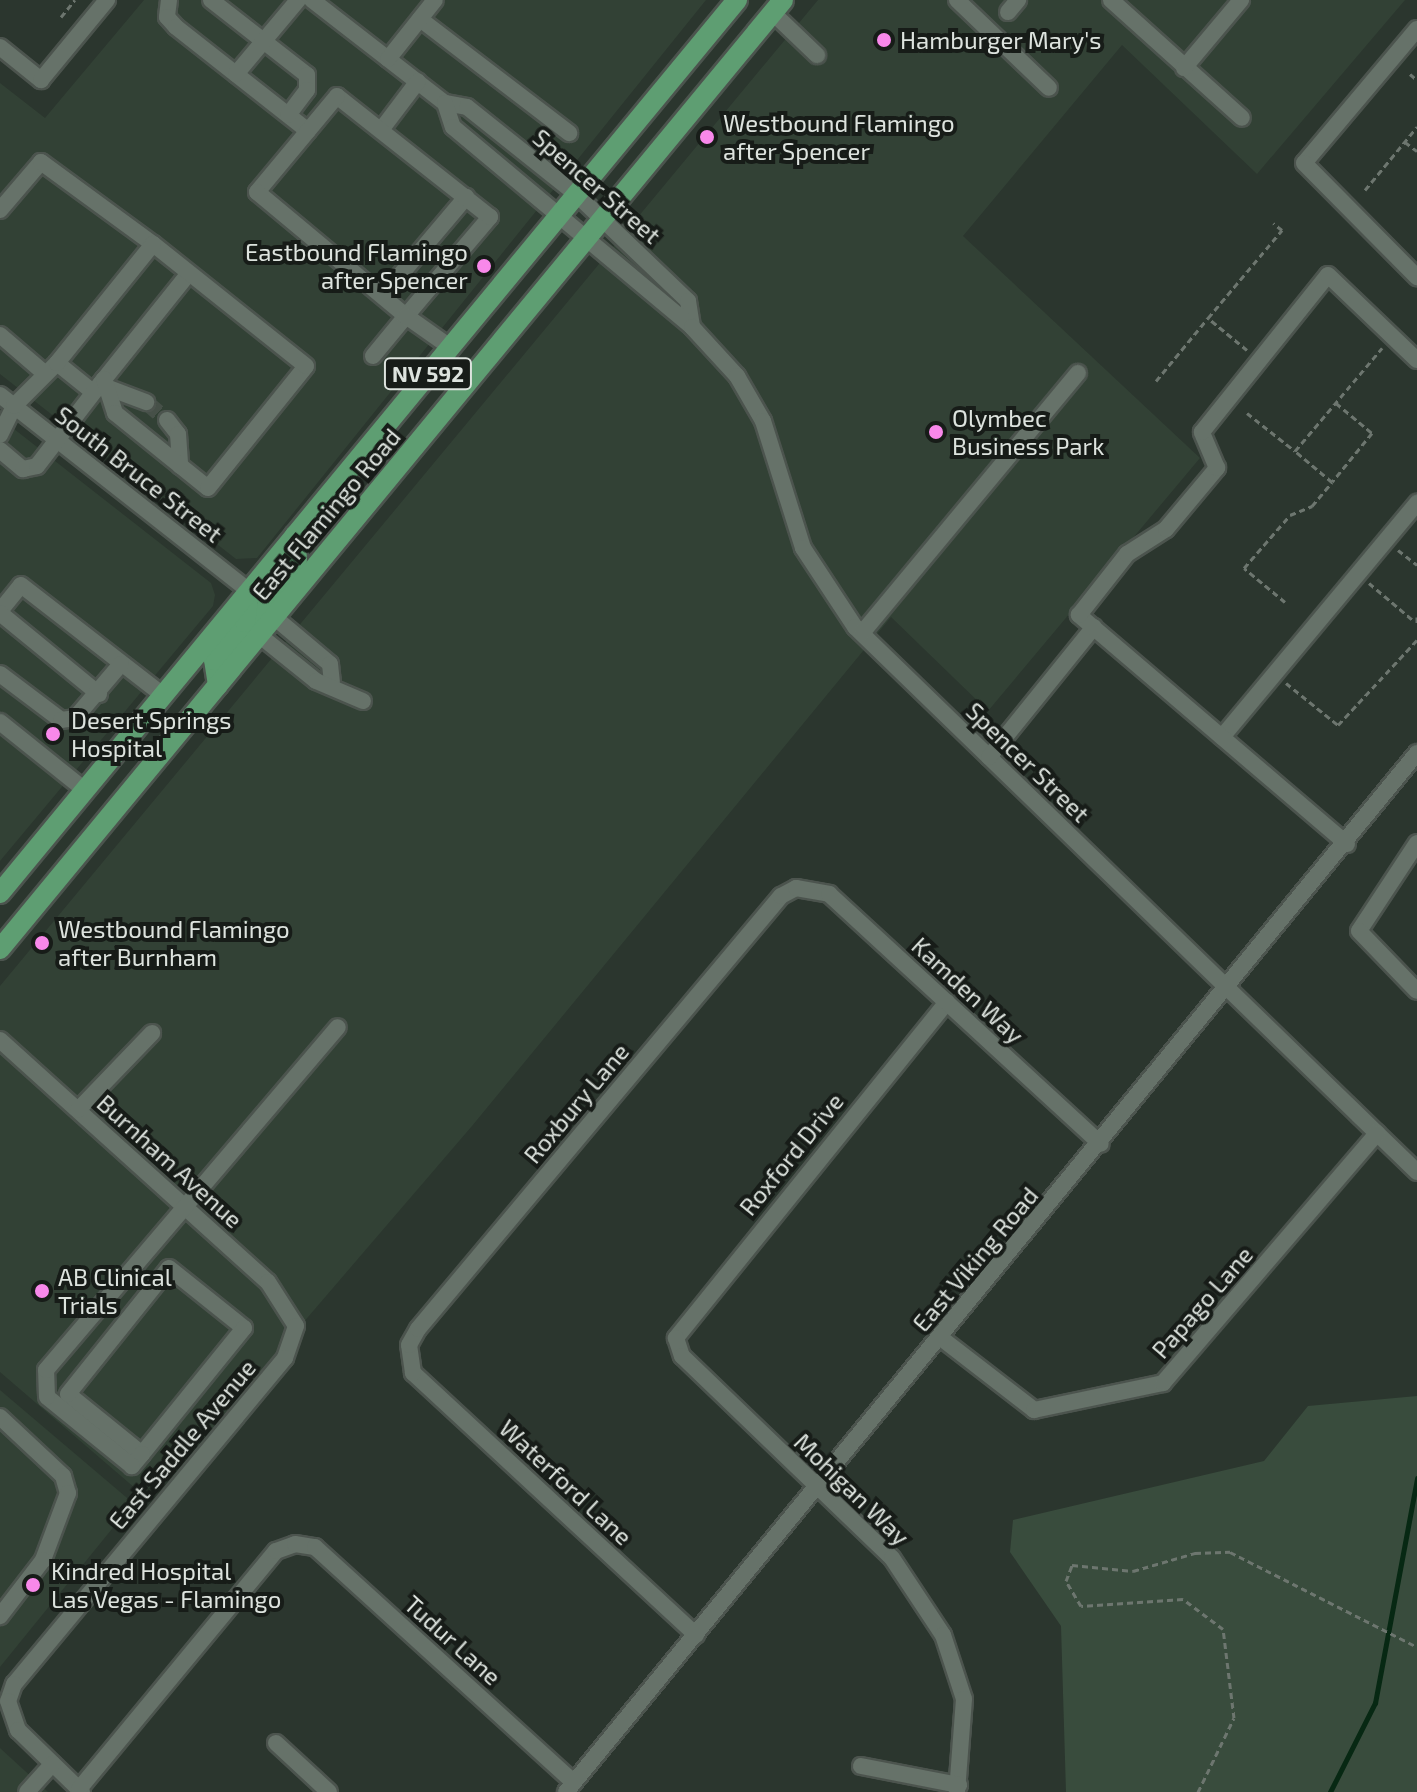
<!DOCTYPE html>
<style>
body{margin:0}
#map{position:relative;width:1417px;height:1792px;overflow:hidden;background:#2b362e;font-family:"Exo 2",sans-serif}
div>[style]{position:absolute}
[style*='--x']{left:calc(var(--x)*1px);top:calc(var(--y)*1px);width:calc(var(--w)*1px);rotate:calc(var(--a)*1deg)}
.built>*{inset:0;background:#324135}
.green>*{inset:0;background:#394c3d}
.stream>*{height:5px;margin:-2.5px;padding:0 2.5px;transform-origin:2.5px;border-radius:2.5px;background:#072813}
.minor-tunnel>*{height:16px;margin-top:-8px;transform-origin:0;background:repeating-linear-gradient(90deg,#465048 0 16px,transparent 0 24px)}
.path>*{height:3px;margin-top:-1.5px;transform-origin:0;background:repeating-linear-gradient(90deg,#6d766f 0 6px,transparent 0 10px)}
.roads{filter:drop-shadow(2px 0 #4c544e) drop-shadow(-2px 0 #4c544e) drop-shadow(0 2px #4c544e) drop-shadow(0 -2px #4c544e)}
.minor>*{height:16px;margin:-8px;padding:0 8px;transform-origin:8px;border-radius:8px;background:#667269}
.major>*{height:20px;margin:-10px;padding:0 10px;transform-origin:10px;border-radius:10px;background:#5e9e72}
.dots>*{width:22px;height:22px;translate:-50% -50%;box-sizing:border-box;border:4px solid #171c18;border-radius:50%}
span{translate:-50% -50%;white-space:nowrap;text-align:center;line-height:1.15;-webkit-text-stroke:8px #171c18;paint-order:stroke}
.shield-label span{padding:2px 6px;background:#171c18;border:2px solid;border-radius:6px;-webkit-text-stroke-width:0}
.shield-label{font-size:22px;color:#dde3de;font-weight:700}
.poi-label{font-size:24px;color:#dde3de}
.left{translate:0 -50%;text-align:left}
.right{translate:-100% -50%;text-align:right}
.street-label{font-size:24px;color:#dde3de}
</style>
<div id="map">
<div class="built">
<i style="clip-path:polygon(144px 0,706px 0,257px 558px,236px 559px,0 374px,0 83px,45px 118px)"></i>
<i style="clip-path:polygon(818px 0,1405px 0,1257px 174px,1122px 45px,963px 236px,1200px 458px,988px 711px,891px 617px,472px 1126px,150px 1501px,0 1372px,0 986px)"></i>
<i style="clip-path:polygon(0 418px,211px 583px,215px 595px,213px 606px,0 861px)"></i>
<i style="clip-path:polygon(0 1390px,133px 1503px,0 1667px)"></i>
<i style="clip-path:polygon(0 1748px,48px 1792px,0 1792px)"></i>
</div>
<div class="green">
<i style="clip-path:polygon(1417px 1396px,1417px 1792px,1066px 1792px,1061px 1626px,1010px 1552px,1013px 1520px,1264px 1461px,1308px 1406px)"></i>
</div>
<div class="stream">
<i style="--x:1330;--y:1792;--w:100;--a:-63.2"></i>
<i style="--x:1375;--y:1703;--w:229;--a:-79.4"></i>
</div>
<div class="minor-tunnel">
<i style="--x:146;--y:402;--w:28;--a:41"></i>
</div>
<div class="path">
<i style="--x:61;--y:17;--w:22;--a:-51"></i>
<i style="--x:1410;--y:74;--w:9;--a:41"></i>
<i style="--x:1405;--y:142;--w:15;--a:37"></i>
<i style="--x:1365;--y:190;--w:82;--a:-50.5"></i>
<i style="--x:1247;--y:350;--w:50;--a:-140.6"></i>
<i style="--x:1208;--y:318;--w:115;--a:-49.9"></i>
<i style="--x:1282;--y:230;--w:11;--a:-142"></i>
<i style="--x:1156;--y:381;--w:82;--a:-50.5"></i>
<i style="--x:1336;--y:403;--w:47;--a:39.8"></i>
<i style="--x:1372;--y:433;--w:63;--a:129.2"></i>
<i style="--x:1332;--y:482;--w:48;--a:-140"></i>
<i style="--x:1295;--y:451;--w:135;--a:-49.8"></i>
<i style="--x:1247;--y:413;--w:61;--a:38.4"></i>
<i style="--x:1398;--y:550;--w:24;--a:38"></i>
<i style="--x:1369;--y:583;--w:59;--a:40.2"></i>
<i style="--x:1285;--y:602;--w:53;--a:-140.3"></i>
<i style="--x:1244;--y:568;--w:70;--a:-49"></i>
<i style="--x:1290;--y:515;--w:24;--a:-22"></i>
<i style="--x:1312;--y:506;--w:31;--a:-50"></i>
<i style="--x:1417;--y:617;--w:6;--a:90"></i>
<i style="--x:1286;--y:683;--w:67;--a:38.9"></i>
<i style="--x:1338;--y:725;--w:116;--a:-47.1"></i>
<i style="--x:1198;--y:1792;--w:82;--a:-64.1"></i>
<i style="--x:1234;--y:1718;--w:90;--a:-97"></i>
<i style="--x:1223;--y:1629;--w:50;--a:-143.1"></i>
<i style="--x:1183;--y:1599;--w:102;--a:176.1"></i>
<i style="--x:1081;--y:1606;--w:29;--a:-121"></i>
<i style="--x:1066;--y:1581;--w:17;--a:-69"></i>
<i style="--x:1072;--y:1565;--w:61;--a:5.6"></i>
<i style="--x:1133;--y:1571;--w:65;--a:-16.2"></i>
<i style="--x:1195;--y:1553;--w:35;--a:-2"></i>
<i style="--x:1230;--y:1552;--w:210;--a:26.9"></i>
</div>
<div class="roads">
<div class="minor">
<i style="--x:169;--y:0;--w:17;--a:97"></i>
<i style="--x:167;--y:17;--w:13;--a:48"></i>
<i style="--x:176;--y:27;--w:168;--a:38.2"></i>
<i style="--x:211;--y:0;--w:122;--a:38"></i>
<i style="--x:307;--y:75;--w:15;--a:90"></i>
<i style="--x:307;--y:90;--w:31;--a:127"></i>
<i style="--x:312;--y:0;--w:168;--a:37.8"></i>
<i style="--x:445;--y:103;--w:22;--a:10"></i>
<i style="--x:467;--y:107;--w:139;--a:38.6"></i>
<i style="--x:576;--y:194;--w:155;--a:43.7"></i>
<i style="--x:688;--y:301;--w:26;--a:81"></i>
<i style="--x:957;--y:0;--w:127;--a:43.7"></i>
<i style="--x:1111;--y:0;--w:176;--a:42"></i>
<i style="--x:1008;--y:12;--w:16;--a:-50"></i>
<i style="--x:773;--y:13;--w:61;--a:43.7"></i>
<i style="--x:420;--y:19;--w:188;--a:37.4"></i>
<i style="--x:1417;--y:29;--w:175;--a:130.1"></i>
<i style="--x:1304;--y:163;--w:161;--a:45.3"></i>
<i style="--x:0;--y:47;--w:53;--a:38.8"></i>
<i style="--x:41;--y:80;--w:104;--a:-50.5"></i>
<i style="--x:388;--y:59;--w:75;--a:-51.5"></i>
<i style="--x:1184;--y:68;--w:89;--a:-50"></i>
<i style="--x:236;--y:74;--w:97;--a:-50"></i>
<i style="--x:445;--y:103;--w:25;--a:72"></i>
<i style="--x:453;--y:127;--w:312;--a:39.9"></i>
<i style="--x:692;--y:327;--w:67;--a:47.4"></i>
<i style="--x:737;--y:376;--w:52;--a:60"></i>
<i style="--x:763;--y:421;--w:133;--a:72.5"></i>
<i style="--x:803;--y:548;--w:95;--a:56.6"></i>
<i style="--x:855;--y:627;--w:783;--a:44.12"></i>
<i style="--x:381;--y:130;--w:61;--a:-52.9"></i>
<i style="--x:0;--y:210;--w:63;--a:-49.5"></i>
<i style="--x:41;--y:162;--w:139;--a:36.2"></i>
<i style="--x:385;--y:293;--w:126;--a:-49.8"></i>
<i style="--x:0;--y:335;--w:57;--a:40.7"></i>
<i style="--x:373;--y:356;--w:52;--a:-50.5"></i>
<i style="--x:406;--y:316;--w:130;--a:-49.7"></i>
<i style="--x:490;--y:217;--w:195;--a:-141.7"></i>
<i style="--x:337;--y:96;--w:125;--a:129.8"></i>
<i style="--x:257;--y:192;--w:194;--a:39.8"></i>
<i style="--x:406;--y:316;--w:54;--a:35.2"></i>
<i style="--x:106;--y:387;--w:43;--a:20.6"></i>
<i style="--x:97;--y:388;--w:147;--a:-51.3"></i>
<i style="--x:0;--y:395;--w:317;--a:38.2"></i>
<i style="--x:167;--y:420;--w:18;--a:52"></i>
<i style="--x:178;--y:434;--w:32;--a:86"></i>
<i style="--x:0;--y:435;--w:32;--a:-64"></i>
<i style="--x:14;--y:406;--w:61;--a:-45"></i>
<i style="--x:57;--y:363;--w:46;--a:38.9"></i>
<i style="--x:0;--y:450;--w:30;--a:40"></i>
<i style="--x:23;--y:469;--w:14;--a:-12"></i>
<i style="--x:37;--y:466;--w:110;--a:-52.4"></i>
<i style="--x:104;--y:379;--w:36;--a:72"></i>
<i style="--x:115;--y:413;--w:119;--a:38.9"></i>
<i style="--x:208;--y:488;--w:156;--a:-51.2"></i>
<i style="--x:306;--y:366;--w:196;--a:-141.4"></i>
<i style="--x:153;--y:244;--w:153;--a:128.9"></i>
<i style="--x:0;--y:611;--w:33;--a:-51"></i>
<i style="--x:21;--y:585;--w:180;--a:37.8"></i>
<i style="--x:0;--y:613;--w:128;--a:39.3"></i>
<i style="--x:274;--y:617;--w:73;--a:40"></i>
<i style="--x:330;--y:664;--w:18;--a:84"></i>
<i style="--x:862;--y:633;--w:338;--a:-50.3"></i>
<i style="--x:259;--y:635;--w:73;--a:38.9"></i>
<i style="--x:316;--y:681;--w:51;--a:23.1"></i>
<i style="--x:0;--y:674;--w:76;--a:37"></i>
<i style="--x:61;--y:720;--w:14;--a:-8"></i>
<i style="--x:75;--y:718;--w:71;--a:-49.6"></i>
<i style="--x:0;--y:722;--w:109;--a:38.7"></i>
<i style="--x:1222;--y:737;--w:305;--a:-50.2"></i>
<i style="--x:989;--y:757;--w:167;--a:-51.1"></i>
<i style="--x:1417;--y:843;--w:105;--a:123.4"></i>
<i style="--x:1359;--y:931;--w:83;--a:46"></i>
<i style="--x:1347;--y:844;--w:353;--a:-139.5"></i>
<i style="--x:1079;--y:615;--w:78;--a:-51.8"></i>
<i style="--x:1127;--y:554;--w:46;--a:-32.7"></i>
<i style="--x:1166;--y:529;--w:80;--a:-50.1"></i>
<i style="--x:1217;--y:468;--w:39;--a:-113"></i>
<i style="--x:1202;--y:432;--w:201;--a:-51.3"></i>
<i style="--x:1328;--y:275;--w:123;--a:43.7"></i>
<i style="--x:947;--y:1002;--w:432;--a:128.9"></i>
<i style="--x:676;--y:1338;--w:19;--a:72"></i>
<i style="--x:682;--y:1356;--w:291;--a:43.9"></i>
<i style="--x:892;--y:1558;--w:92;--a:56.5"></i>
<i style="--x:943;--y:1635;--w:67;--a:71.8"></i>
<i style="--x:964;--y:1699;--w:93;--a:94.3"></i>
<i style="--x:0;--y:1040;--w:361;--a:42.1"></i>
<i style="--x:268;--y:1282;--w:52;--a:57.5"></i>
<i style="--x:296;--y:1326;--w:34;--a:109"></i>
<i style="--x:285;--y:1358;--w:424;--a:129.7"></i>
<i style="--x:14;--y:1684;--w:18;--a:109"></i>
<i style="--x:8;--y:1701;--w:31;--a:71"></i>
<i style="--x:18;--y:1730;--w:89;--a:44.1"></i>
<i style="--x:78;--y:1110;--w:107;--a:-46.1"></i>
<i style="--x:941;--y:1338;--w:118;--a:37.7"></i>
<i style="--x:1034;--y:1410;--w:132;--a:-11.8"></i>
<i style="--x:1163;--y:1383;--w:329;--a:-49.4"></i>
<i style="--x:0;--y:1417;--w:86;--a:43.1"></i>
<i style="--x:63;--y:1476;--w:18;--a:74"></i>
<i style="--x:68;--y:1493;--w:72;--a:110.5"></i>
<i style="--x:43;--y:1560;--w:71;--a:127.5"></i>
<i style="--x:142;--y:1454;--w:95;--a:-141"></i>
<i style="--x:68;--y:1394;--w:161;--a:-51.3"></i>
<i style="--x:169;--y:1268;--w:96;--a:38.7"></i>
<i style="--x:244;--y:1328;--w:162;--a:129"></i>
<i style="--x:142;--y:1454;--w:16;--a:130"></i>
<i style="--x:132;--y:1466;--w:109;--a:-140.9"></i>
<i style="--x:47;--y:1397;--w:27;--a:-92"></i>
<i style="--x:46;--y:1370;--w:450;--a:-49.6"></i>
<i style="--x:696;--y:1635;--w:386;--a:-137.2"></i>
<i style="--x:413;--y:1373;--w:28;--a:-98"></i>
<i style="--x:409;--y:1345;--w:18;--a:-61"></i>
<i style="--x:418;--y:1329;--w:565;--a:-50.03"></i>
<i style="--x:781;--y:896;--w:17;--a:-28"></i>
<i style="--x:796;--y:888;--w:34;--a:10"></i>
<i style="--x:829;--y:894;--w:369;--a:42.6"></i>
<i style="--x:276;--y:1743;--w:72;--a:42.8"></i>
<i style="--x:861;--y:1766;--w:100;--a:11"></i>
<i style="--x:79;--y:1789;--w:309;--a:-50.4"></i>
<i style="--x:276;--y:1551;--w:20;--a:-20"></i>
<i style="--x:295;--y:1544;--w:20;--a:9"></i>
<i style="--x:315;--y:1547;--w:350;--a:42.3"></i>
<i style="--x:27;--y:1792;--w:38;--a:-48"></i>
<i style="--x:566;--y:1792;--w:1343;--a:-50.68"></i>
</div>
<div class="major">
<i style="--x:261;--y:628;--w:38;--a:-75"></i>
<i style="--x:271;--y:591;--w:41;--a:-50.9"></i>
<i style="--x:297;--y:559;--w:24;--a:-95"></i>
<i style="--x:218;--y:685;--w:25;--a:-99"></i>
<i style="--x:214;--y:660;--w:49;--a:-50.8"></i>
<i style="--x:245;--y:622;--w:30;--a:-82"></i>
<i style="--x:0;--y:893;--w:1158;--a:-50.47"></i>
<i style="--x:0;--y:949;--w:1230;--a:-50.47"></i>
</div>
</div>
<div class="dots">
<i style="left:884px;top:40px;background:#f888ea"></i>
<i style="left:707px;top:137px;background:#f888ea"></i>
<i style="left:484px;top:266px;background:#f888ea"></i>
<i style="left:936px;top:432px;background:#f888ea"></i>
<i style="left:53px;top:734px;background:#f888ea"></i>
<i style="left:42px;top:943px;background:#f888ea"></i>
<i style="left:42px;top:1291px;background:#f888ea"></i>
<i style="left:33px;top:1585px;background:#f888ea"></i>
</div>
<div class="shield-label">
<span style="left:428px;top:374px">NV 592</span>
</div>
<div class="poi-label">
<span class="left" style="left:900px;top:40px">Hamburger Mary's</span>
<span class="left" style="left:723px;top:137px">Westbound Flamingo<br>after Spencer</span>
<span class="right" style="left:468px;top:266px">Eastbound Flamingo<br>after Spencer</span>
<span class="left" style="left:952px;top:432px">Olymbec<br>Business Park</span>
<span class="left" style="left:71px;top:734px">Desert Springs<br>Hospital</span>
<span class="left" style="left:58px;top:943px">Westbound Flamingo<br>after Burnham</span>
<span class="left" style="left:58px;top:1291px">AB Clinical<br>Trials</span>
<span class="left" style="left:51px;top:1585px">Kindred Hospital<br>Las Vegas - Flamingo</span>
</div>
<div class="street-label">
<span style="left:597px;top:186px;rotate:41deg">Spencer Street</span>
<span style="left:139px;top:474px;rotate:38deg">South Bruce Street</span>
<span style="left:326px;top:514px;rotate:-50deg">East Flamingo Road</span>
<span style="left:1028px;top:762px;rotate:44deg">Spencer Street</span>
<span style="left:968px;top:990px;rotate:43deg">Kamden Way</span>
<span style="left:576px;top:1103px;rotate:-50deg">Roxbury Lane</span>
<span style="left:791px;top:1154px;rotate:-51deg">Roxford Drive</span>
<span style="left:170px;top:1161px;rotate:42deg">Burnham Avenue</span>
<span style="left:975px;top:1259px;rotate:-50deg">East Viking Road</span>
<span style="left:1202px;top:1302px;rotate:-49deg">Papago Lane</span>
<span style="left:182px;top:1444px;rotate:-50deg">East Saddle Avenue</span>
<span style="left:566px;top:1482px;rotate:43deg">Waterford Lane</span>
<span style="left:852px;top:1489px;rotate:44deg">Mohigan Way</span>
<span style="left:453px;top:1640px;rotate:42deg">Tudur Lane</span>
</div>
</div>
